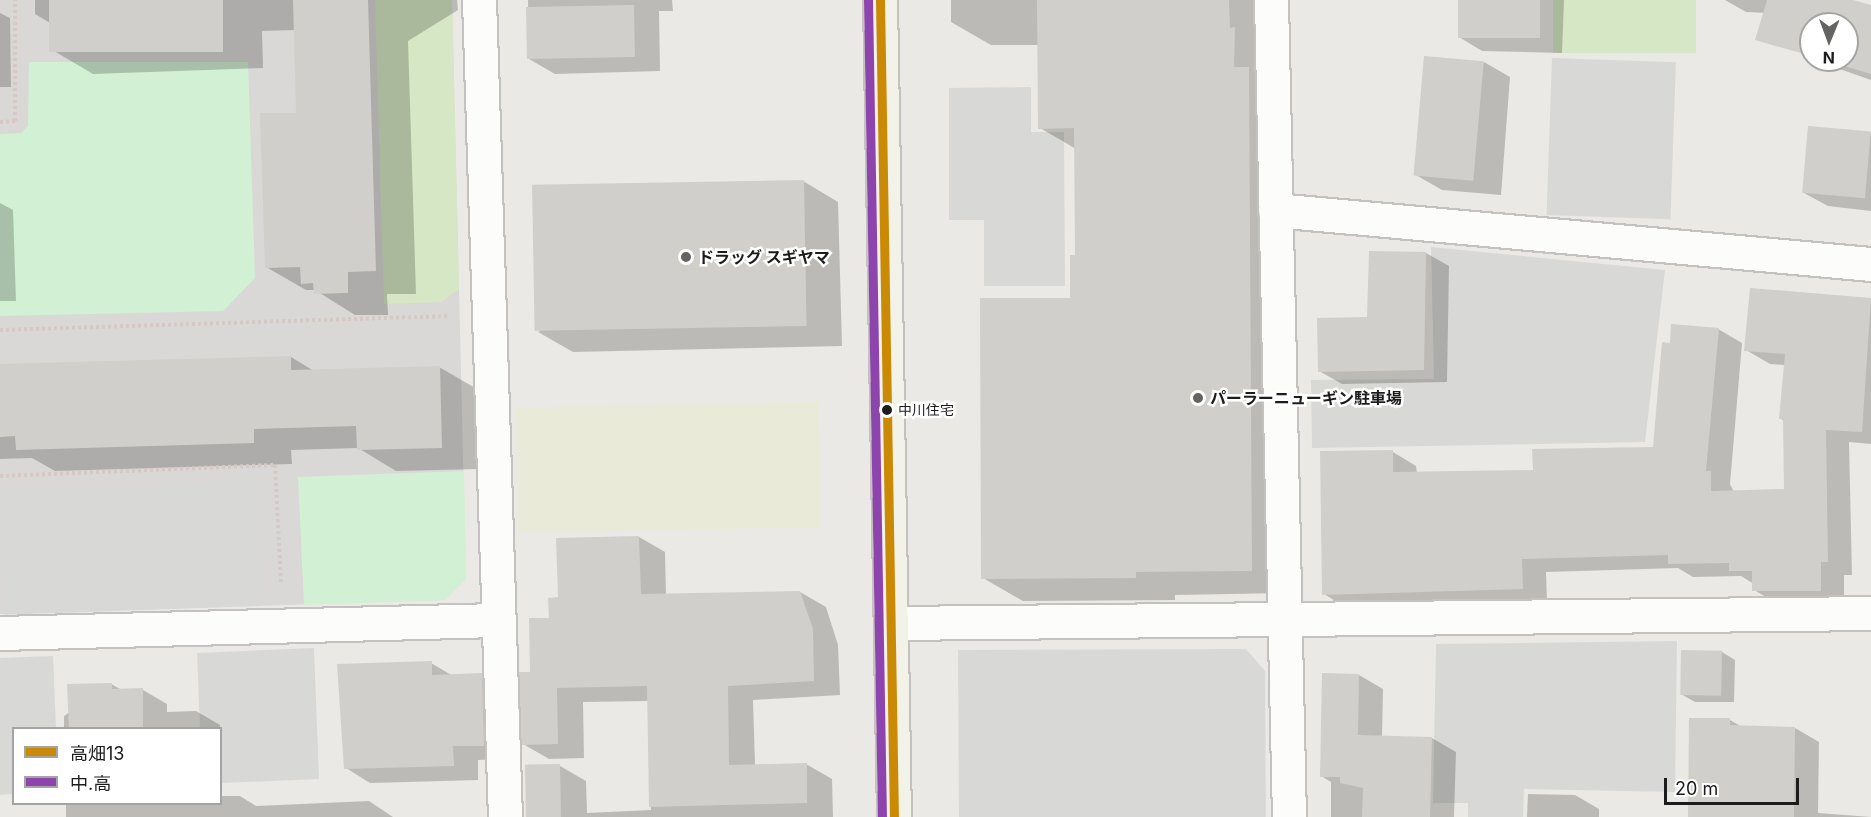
<!DOCTYPE html>
<meta charset="utf-8">
<style>
body{margin:0}
#map{position:relative;width:1871px;height:817px;overflow:hidden;background:#eae9e5;font-family:Inter,"Noto Sans JP",sans-serif}
div>[style]{position:absolute}
[style*='--x']{left:calc(var(--x)*1px);top:calc(var(--y)*1px);width:calc(var(--w)*1px);rotate:calc(var(--a)*1deg)}
.residential>*{inset:0;background:#d9d8d6}
.religious>*{inset:0;background:#d8d8d6;transform-origin:0 0}
.farmland>*{inset:0;background:#e9ebd8;transform-origin:0 0}
.grass>*{inset:0;background:#d5e7c4;transform-origin:0 0}
.park>*{inset:0;background:#d2f1d4}
.shadow>*{inset:0;background:#0003}
.building>*{inset:0;background:#d1cfcb;transform-origin:0 0}
.path>*{height:4px;margin-top:-2px;transform-origin:0;background:repeating-linear-gradient(90deg,#d5c8c5 0 3px,transparent 0 6px)}
.roads{filter:drop-shadow(2px 0 #c3c2c1) drop-shadow(-2px 0 #c3c2c1) drop-shadow(0 2px #c3c2c1) drop-shadow(0 -2px #c3c2c1)}
.street>*{height:33px;margin:-16.5px;padding:0 16.5px;transform-origin:16.5px;border-radius:16.5px;background:#fcfcfb}
.secondary>*{height:33px;margin:-16.5px;padding:0 16.5px;transform-origin:16.5px;border-radius:16.5px;background:#f2f2e9}
.bus-1>*{height:9px;margin:-4.5px;padding:0 4.5px;transform-origin:4.5px;border-radius:4.5px;background:#cb8a06}
.bus-2>*{height:9px;margin:-4.5px;padding:0 4.5px;transform-origin:4.5px;border-radius:4.5px;background:#8e44ad}
.dots>*{width:16px;height:16px;translate:-50% -50%;box-sizing:border-box;border:3px solid #fff;border-radius:50%}
span{translate:-50% -50%;white-space:nowrap;text-align:center;line-height:1.15;-webkit-text-stroke:5px #fff;paint-order:stroke}
.bus-label{font-size:14px;color:#1c1c1c}
.left{translate:0 -50%;text-align:left}
.poi-label{font-size:16px;color:#1c1c1c;font-weight:700}
.legend{position:absolute;left:12px;top:727px;width:210px;height:78px;box-sizing:border-box;background:#fff;border:2px solid #a4a4a4;margin:0;padding:8px 10px;list-style:none;font-size:18px;color:#1c1c1c}
.legend li{display:flex;align-items:center;gap:12px;height:30px}
.legend b{width:30px;border:2px solid #a4a4a4}
.north{position:absolute;left:1799px;top:12px;width:60px;height:60px;box-sizing:border-box;background:#fff;border:2px solid #a4a4a4;border-radius:50%;rotate:181deg;font-size:16px;font-weight:700;line-height:24px;text-align:center;color:#1c1c1c}
.north::after{content:'';display:block;margin:auto;width:21px;height:27px;background:#646462;clip-path:polygon(50% 0,100% 100%,50% 72%,0 100%)}
.scale{position:absolute;left:1664px;top:778px;width:135px;height:27px;box-sizing:border-box;border:3px solid #1c1c1c;border-top:0;padding-left:8px;font-size:18px;line-height:21px;white-space:nowrap;color:#1c1c1c;-webkit-text-stroke:4px #fff;paint-order:stroke}
</style>
<div id="map">
<div class="residential">
<i style="clip-path:polygon(0 0,452px 0,466px 578px,445px 600px,0 614px)"></i>
</div>
<div class="religious">
<i style="left:1552px;top:58px;width:124px;height:157px;rotate:2deg"></i>
<i style="clip-path:polygon(1031px 87px,1031px 132px,1064px 132px,1065px 286px,984px 286px,984px 220px,949px 220px,949px 88px)"></i>
<i style="clip-path:polygon(1431px 247px,1665px 270px,1645px 442px,1312px 448px,1311px 380px,1434px 379px)"></i>
<i style="left:256px;top:481px;width:125px;height:256px;rotate:88deg"></i>
<i style="clip-path:polygon(1677px 641px,1675px 792px,1524px 789px,1523px 817px,1468px 817px,1468px 803px,1433px 803px,1436px 644px)"></i>
<i style="clip-path:polygon(314px 648px,319px 779px,221px 783px,220px 728px,200px 728px,197px 653px)"></i>
<i style="clip-path:polygon(1246px 649px,1265px 671px,1266px 817px,959px 817px,958px 650px)"></i>
<i style="clip-path:polygon(53px 656px,56px 728px,14px 728px,13px 794px,0 795px,0 658px)"></i>
</div>
<div class="farmland">
<i style="left:818px;top:402px;width:125px;height:302px;rotate:89deg"></i>
</div>
<div class="grass">
<i style="clip-path:polygon(375px 0,452px 0,459px 289px,442px 302px,384px 304px)"></i>
<i style="left:1553px;top:0;width:143px;height:53px"></i>
</div>
<div class="park">
<i style="clip-path:polygon(29px 62px,248px 62px,255px 278px,223px 311px,0 316px,0 134px,21px 133px,28px 126px)"></i>
<i style="clip-path:polygon(464px 471px,466px 578px,445px 600px,304px 605px,298px 477px)"></i>
</div>
<div class="shadow">
<i style="clip-path:polygon(35px 0,457px 0,458px 10px,408px 41px,416px 294px,387px 294px,388px 315px,355px 315px,315px 290px,306px 290px,266px 267px,297px 114px,295px 30px,262px 31px,263px 68px,93px 74px,54px 51px,52px 24px,35px 14px)"></i>
<i style="clip-path:polygon(528px 0,672px 0,673px 11px,659px 11px,660px 71px,555px 74px,529px 59px)"></i>
<i style="clip-path:polygon(951px 0,1283px 0,1292px 593px,1175px 595px,1175px 600px,1023px 601px,983px 578px,1071px 299px,1077px 257px,1076px 149px,1040px 128px,1039px 45px,991px 45px,951px 22px)"></i>
<i style="clip-path:polygon(1460px 0,1564px 0,1562px 53px,1482px 51px,1459px 37px)"></i>
<i style="clip-path:polygon(1725px 0,1789px 0,1789px 14px,1746px 12px)"></i>
<i style="clip-path:polygon(1817px 0,1851px 0,1871px 6px,1871px 80px,1814px 60px,1847px 60px,1847px 24px,1811px 24px,1811px 58px,1800px 52px)"></i>
<i style="clip-path:polygon(0 13px,10px 18px,11px 87px,0 87px)"></i>
<i style="clip-path:polygon(1484px 62px,1510px 77px,1501px 195px,1442px 190px,1416px 175px)"></i>
<i style="clip-path:polygon(1871px 133px,1871px 211px,1828px 206px,1804px 193px)"></i>
<i style="clip-path:polygon(803px 181px,838px 202px,842px 346px,573px 352px,538px 332px)"></i>
<i style="clip-path:polygon(0 203px,13px 210px,16px 301px,0 301px)"></i>
<i style="clip-path:polygon(1370px 252px,1426px 253px,1449px 266px,1447px 382px,1342px 384px,1319px 371px,1368px 319px)"></i>
<i style="clip-path:polygon(1751px 290px,1871px 299px,1871px 444px,1849px 442px,1852px 575px,1844px 575px,1844px 604px,1778px 604px,1754px 590px,1754px 584px,1741px 576px,1693px 577px,1678px 568px,1546px 572px,1547px 602px,1347px 608px,1324px 594px,1393px 452px,1416px 466px,1417px 473px,1534px 472px,1654px 448px,1671px 344px,1718px 329px,1742px 343px,1730px 484px,1734px 492px,1786px 490px,1784px 421px,1780px 418px,1785px 365px,1770px 364px,1746px 350px)"></i>
<i style="clip-path:polygon(291px 357px,314px 371px,439px 367px,477px 389px,479px 469px,396px 471px,358px 448px,291px 450px,292px 464px,55px 471px,32px 458px,0 459px,0 366px)"></i>
<i style="clip-path:polygon(639px 537px,665px 552px,666px 595px,800px 592px,826px 607px,838px 645px,840px 695px,753px 700px,755px 765px,806px 764px,832px 779px,833px 817px,529px 817px,560px 766px,586px 781px,587px 813px,651px 810px,648px 701px,583px 702px,584px 758px,549px 759px,523px 744px,532px 674px,559px 599px)"></i>
<i style="clip-path:polygon(1722px 652px,1735px 660px,1734px 702px,1695px 702px,1681px 694px)"></i>
<i style="clip-path:polygon(431px 663px,453px 676px,481px 675px,506px 689px,508px 759px,478px 760px,478px 780px,370px 783px,346px 768px)"></i>
<i style="clip-path:polygon(1359px 675px,1383px 689px,1382px 737px,1432px 738px,1456px 752px,1454px 817px,1331px 817px,1331px 782px,1321px 776px)"></i>
<i style="clip-path:polygon(111px 684px,122px 690px,143px 690px,167px 704px,167px 712px,196px 711px,220px 725px,222px 796px,240px 796px,256px 806px,369px 801px,393px 817px,66px 817px,66px 804px,220px 804px,220px 728px,64px 728px,64px 716px)"></i>
<i style="clip-path:polygon(1730px 720px,1742px 727px,1795px 728px,1819px 742px,1818px 813px,1871px 817px,1689px 817px)"></i>
<i style="clip-path:polygon(1528px 794px,1575px 795px,1599px 809px,1599px 817px,1527px 817px)"></i>
</div>
<div class="building">
<i style="left:49px;top:0;width:174px;height:52px"></i>
<i style="clip-path:polygon(293px 0,368px 0,376px 271px,348px 272px,348px 293px,314px 294px,313px 283px,301px 284px,300px 267px,265px 268px,260px 113px,296px 113px)"></i>
<i style="clip-path:polygon(1037px 0,1229px 0,1230px 28px,1235px 27px,1234px 67px,1249px 67px,1252px 571px,1136px 572px,1136px 578px,981px 579px,980px 298px,1070px 298px,1070px 255px,1075px 255px,1074px 128px,1038px 129px)"></i>
<i style="left:1458px;top:0;width:82px;height:38px"></i>
<i style="clip-path:polygon(1767px 0,1853px 0,1871px 5px,1871px 74px,1824px 60px,1847px 60px,1847px 24px,1811px 24px,1811px 56px,1755px 40px)"></i>
<i style="left:634px;top:5px;width:52px;height:108px;rotate:89deg"></i>
<i style="left:1424px;top:56px;width:60px;height:120px;rotate:5deg"></i>
<i style="left:1808px;top:126px;width:63px;height:67px;rotate:5deg"></i>
<i style="left:804px;top:180px;width:146px;height:272px;rotate:89deg"></i>
<i style="clip-path:polygon(1369px 251px,1426px 252px,1424px 370px,1318px 372px,1317px 318px,1367px 317px)"></i>
<i style="clip-path:polygon(1750px 288px,1871px 298px,1862px 432px,1826px 430px,1828px 562px,1821px 562px,1821px 591px,1752px 591px,1752px 571px,1729px 571px,1729px 563px,1668px 564px,1668px 555px,1522px 559px,1523px 589px,1322px 595px,1320px 451px,1393px 450px,1393px 472px,1533px 470px,1532px 449px,1653px 447px,1662px 342px,1670px 343px,1671px 324px,1719px 328px,1706px 471px,1711px 471px,1711px 491px,1784px 489px,1783px 419px,1779px 419px,1785px 354px,1744px 351px)"></i>
<i style="clip-path:polygon(291px 356px,291px 370px,440px 366px,442px 448px,357px 450px,356px 426px,254px 429px,254px 443px,16px 450px,15px 436px,0 437px,0 364px)"></i>
<i style="clip-path:polygon(639px 536px,641px 594px,800px 591px,813px 629px,814px 681px,728px 686px,729px 765px,807px 763px,807px 803px,649px 807px,647px 686px,557px 688px,558px 744px,521px 745px,519px 672px,530px 672px,529px 618px,549px 618px,548px 598px,558px 597px,556px 538px)"></i>
<i style="left:1681px;top:650px;width:41px;height:45px;rotate:1deg"></i>
<i style="clip-path:polygon(432px 661px,432px 675px,482px 673px,484px 746px,453px 746px,454px 766px,344px 769px,337px 664px)"></i>
<i style="clip-path:polygon(1322px 673px,1359px 674px,1358px 735px,1432px 737px,1430px 817px,1362px 817px,1363px 788px,1340px 783px,1340px 777px,1320px 777px)"></i>
<i style="clip-path:polygon(112px 683px,112px 689px,143px 688px,143px 729px,69px 729px,67px 684px)"></i>
<i style="clip-path:polygon(1689px 718px,1730px 718px,1730px 725px,1795px 727px,1794px 817px,1688px 817px)"></i>
<i style="left:560px;top:764px;width:53px;height:35px;rotate:89deg"></i>
</div>
<div class="path">
<i style="--x:0;--y:122;--w:15;--a:-4"></i>
<i style="--x:15;--y:121;--w:121;--a:-90"></i>
<i style="--x:0;--y:330;--w:449;--a:-1.8"></i>
<i style="--x:0;--y:476;--w:275;--a:-2.3"></i>
<i style="--x:275;--y:465;--w:120;--a:87.1"></i>
</div>
<div class="roads">
<div class="street">
<i style="--x:479;--y:0;--w:817;--a:88.18"></i>
<i style="--x:1271;--y:0;--w:817;--a:88.74"></i>
<i style="--x:1275;--y:210;--w:598;--a:5.18"></i>
<i style="--x:891;--y:623;--w:980;--a:-0.58"></i>
<i style="--x:0;--y:633;--w:498;--a:-1.5"></i>
</div>
<div class="secondary">
<i style="--x:880;--y:0;--w:817;--a:89.02"></i>
</div>
</div>
<div class="bus-1">
<i style="--x:880;--y:0;--w:817;--a:89.02"></i>
</div>
<div class="bus-2">
<i style="--x:868;--y:0;--w:817;--a:89.02"></i>
</div>
<div class="dots">
<i style="left:686px;top:257px;background:#646462"></i>
<i style="left:1198px;top:398px;background:#646462"></i>
<i style="left:887px;top:410px;background:#1c1c1c"></i>
</div>
<div class="bus-label">
<span class="left" style="left:898px;top:410px">中川住宅</span>
</div>
<div class="poi-label">
<span class="left" style="left:698px;top:257px">ドラッグ スギヤマ</span>
<span class="left" style="left:1210px;top:398px">パーラーニューギン駐車場</span>
</div>
<ul class="legend">
<li><b style="height:8px;background:#cb8a06"></b>高畑13</li>
<li><b style="height:8px;background:#8e44ad"></b>中.高</li>
</ul>
<div class="north">N</div>
<div class="scale">20 m</div>
</div>
